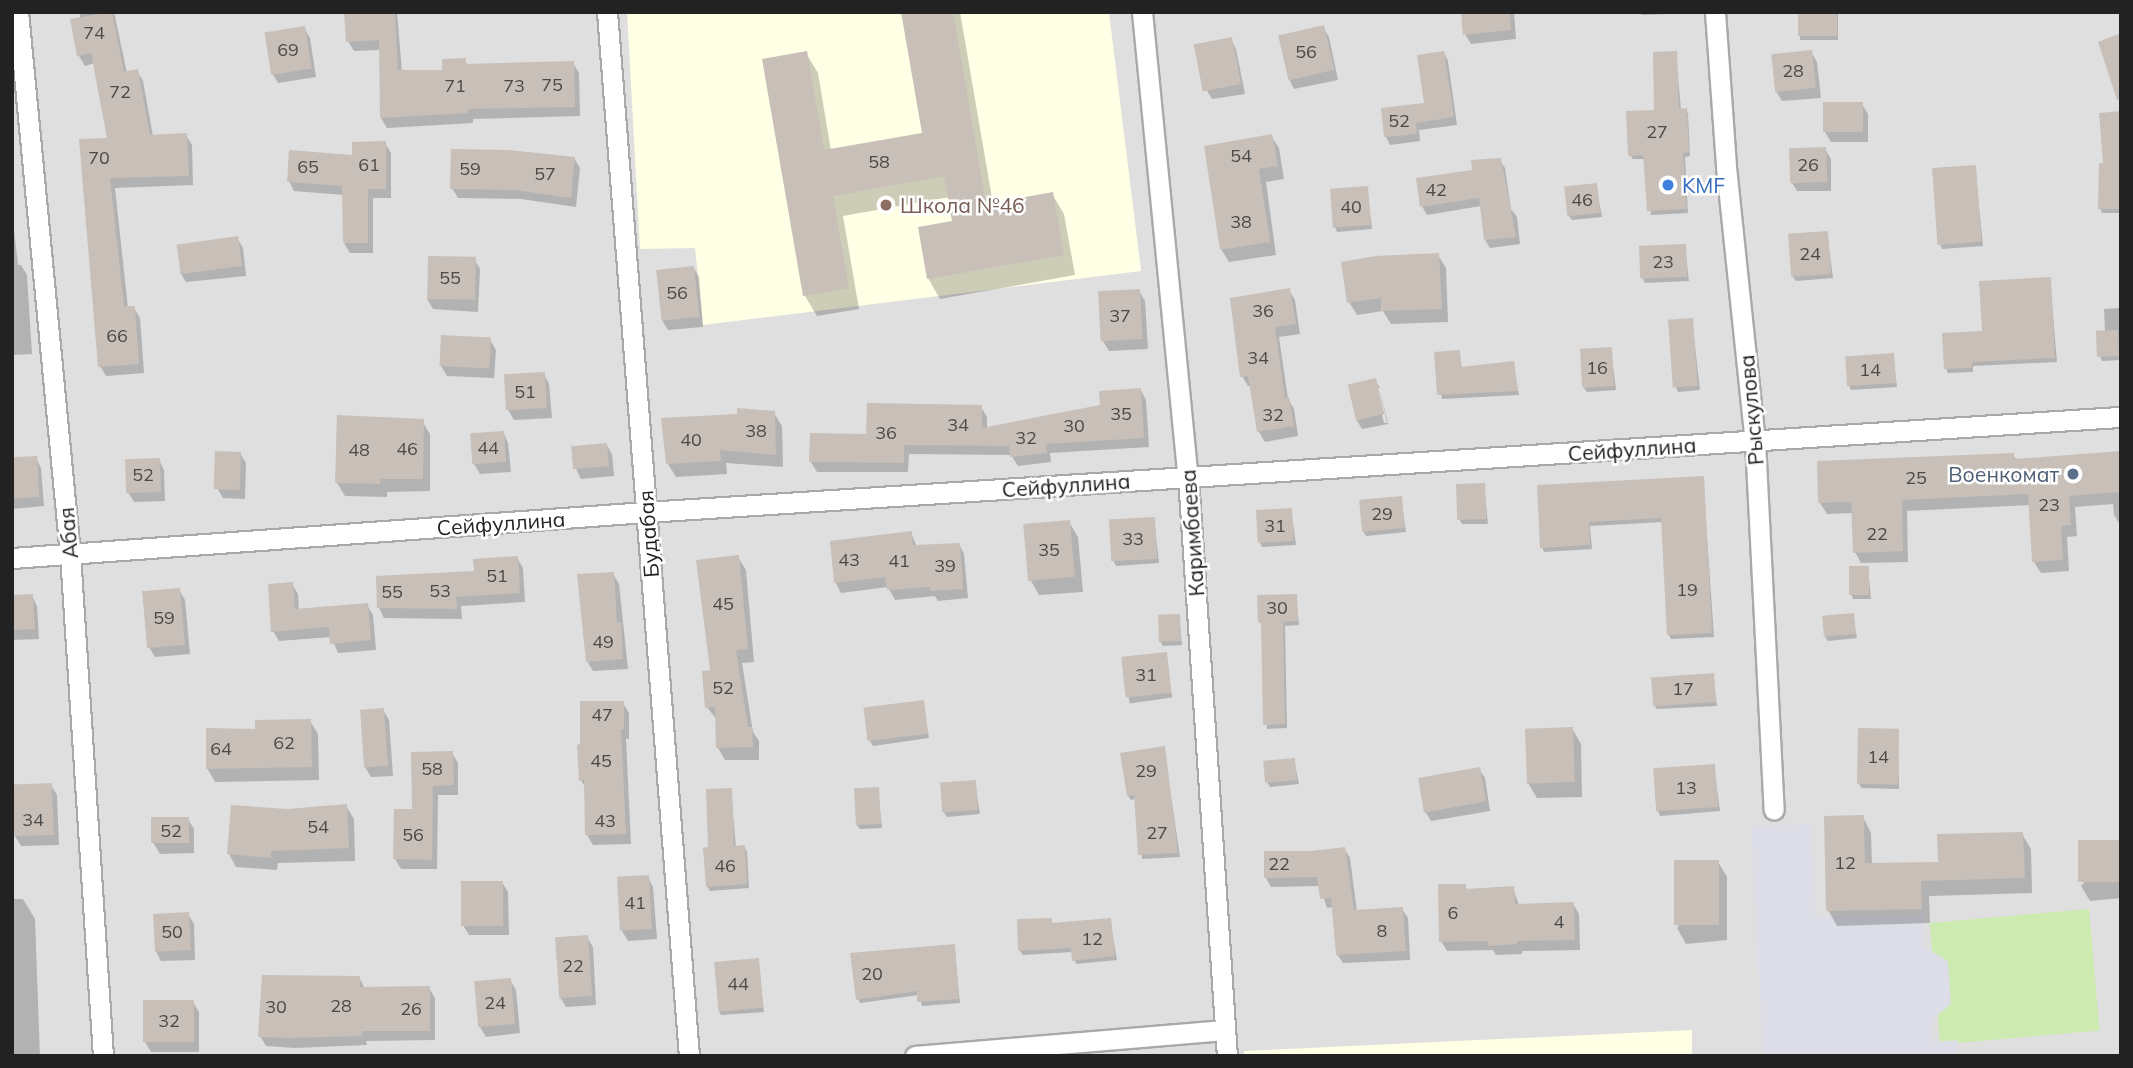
<!DOCTYPE html>
<meta charset="utf-8">
<style>
body{margin:0}
#map{position:relative;width:2133px;height:1068px;overflow:hidden;background:#f2efe9;font-family:Mulish,sans-serif}
div>[style]{position:absolute}
[style*='--x']{left:calc(var(--x)*1px);top:calc(var(--y)*1px);width:calc(var(--w)*1px);rotate:calc(var(--a)*1deg)}
.residential>*{inset:0;background:#e0dfdf;transform-origin:0 0}
.education>*{inset:0;background:#ffffe5}
.grass>*{inset:0;background:#cdebb0;transform-origin:0 0}
.plaza>*{inset:0;background:#dddde8}
.shadow>*{inset:0;background:#0003;transform-origin:0 0}
.building>*{inset:0;background:#c7bfb8;transform-origin:0 0}
.roads{filter:drop-shadow(2px 0 #a9a9a9) drop-shadow(-2px 0 #a9a9a9) drop-shadow(0 2px #a9a9a9) drop-shadow(0 -2px #a9a9a9)}
.street>*{height:19px;margin:-9.5px;padding:0 9.5px;transform-origin:9.5px;border-radius:9.5px;background:#fff}
.dots>*{width:19px;height:19px;translate:-50% -50%;box-sizing:border-box;border:4px solid #fff;border-radius:50%}
span{translate:-50% -50%;white-space:nowrap;text-align:center;line-height:1.15;-webkit-text-stroke:5px #fff;paint-order:stroke}
.number-label{font-size:18px;color:#4b4948}
.number-label span{-webkit-text-stroke-width:0}
.shop-label{font-size:21px;color:#366cbe}
.left{translate:0 -50%;text-align:left}
.education-label{font-size:21px;color:#785e54}
.street-label{font-size:21px;color:#222}
.service-label{font-size:21px;color:#4e5e75}
.right{translate:-100% -50%;text-align:right}
.frame{position:absolute;inset:0;border:14px solid #222;pointer-events:none}
</style>
<div id="map">
<div class="residential">
<i style="left:12px;top:12px;width:2109px;height:1044px"></i>
</div>
<div class="education">
<i style="clip-path:polygon(627px 12px,1109px 12px,1141px 271px,703px 325px,695px 248px,640px 249px)"></i>
<i style="clip-path:polygon(1692px 1030px,1692px 1056px,1244px 1056px,1244px 1051px)"></i>
</div>
<div class="grass">
<i style="left:2089px;top:909px;width:122px;height:160px;rotate:85deg"></i>
</div>
<div class="plaza">
<i style="clip-path:polygon(1811px 823px,1816px 916px,1923px 914px,1924px 947px,1948px 961px,1951px 1004px,1933px 1019px,1932px 1042px,1957px 1040px,1958px 1056px,1763px 1056px,1751px 827px)"></i>
</div>
<div class="shadow">
<i style="clip-path:polygon(80px 12px,114px 12px,127px 73px,137px 71px,143px 81px,153px 136px,186px 135px,192px 145px,193px 185px,115px 188px,128px 308px,134px 308px,140px 318px,144px 373px,106px 376px,100px 366px,109px 139px,95px 63px,85px 66px,79px 56px)"></i>
<i style="clip-path:polygon(346px 12px,397px 12px,402px 72px,444px 72px,465px 60px,468px 66px,573px 63px,579px 73px,580px 116px,473px 119px,473px 123px,387px 128px,381px 118px,380px 50px,354px 51px,348px 41px)"></i>
<i style="clip-path:polygon(902px 12px,960px 12px,993px 204px,1052px 194px,1064px 214px,1075px 275px,940px 299px,928px 278px,954px 222px,950px 197px,843px 216px,859px 309px,817px 316px,805px 296px,764px 61px,806px 53px,818px 73px,831px 151px,924px 135px)"></i>
<i style="clip-path:polygon(1463px 12px,1514px 12px,1516px 39px,1471px 44px,1465px 34px)"></i>
<i style="clip-path:polygon(1640px 12px,1669px 12px,1669px 14px,1642px 15px)"></i>
<i style="left:1800px;top:12px;width:38px;height:28px"></i>
<i style="clip-path:polygon(1323px 27px,1329px 37px,1338px 80px,1294px 89px,1289px 79px)"></i>
<i style="clip-path:polygon(304px 28px,310px 38px,316px 77px,278px 83px,272px 73px)"></i>
<i style="clip-path:polygon(1231px 39px,1236px 49px,1245px 94px,1212px 99px,1206px 89px)"></i>
<i style="clip-path:polygon(1811px 52px,1817px 62px,1821px 98px,1782px 101px,1776px 91px)"></i>
<i style="clip-path:polygon(1444px 53px,1448px 61px,1457px 125px,1419px 130px,1420px 141px,1390px 145px,1386px 137px,1426px 104px)"></i>
<i style="clip-path:polygon(1676px 53px,1681px 110px,1686px 110px,1688px 114px,1690px 156px,1685px 157px,1688px 213px,1651px 215px,1645px 159px,1633px 159px,1630px 155px,1656px 112px)"></i>
<i style="clip-path:polygon(1862px 104px,1868px 114px,1868px 142px,1831px 142px,1825px 132px)"></i>
<i style="clip-path:polygon(2121px 113px,2121px 213px,2102px 213px,2100px 208px,2105px 165px)"></i>
<i style="clip-path:polygon(1271px 136px,1279px 148px,1284px 179px,1266px 182px,1276px 255px,1229px 262px,1221px 249px)"></i>
<i style="clip-path:polygon(385px 143px,391px 153px,391px 198px,373px 198px,373px 253px,350px 253px,344px 243px,344px 195px,294px 191px,289px 181px)"></i>
<i style="clip-path:polygon(1825px 149px,1831px 159px,1831px 191px,1797px 191px,1791px 181px)"></i>
<i style="clip-path:polygon(574px 158px,580px 168px,576px 207px,521px 199px,458px 198px,452px 188px)"></i>
<i style="clip-path:polygon(1500px 160px,1505px 168px,1511px 209px,1517px 217px,1520px 244px,1490px 248px,1485px 240px,1481px 206px,1427px 215px,1422px 206px,1474px 171px)"></i>
<i style="clip-path:polygon(1975px 167px,1983px 246px,1942px 249px,1940px 244px)"></i>
<i style="clip-path:polygon(1596px 185px,1602px 217px,1572px 220px,1569px 216px)"></i>
<i style="clip-path:polygon(1367px 187px,1372px 229px,1337px 232px,1335px 227px)"></i>
<i style="clip-path:polygon(12px 213px,18px 265px,21px 265px,27px 275px,32px 354px,12px 355px)"></i>
<i style="clip-path:polygon(1827px 233px,1833px 278px,1796px 281px,1793px 277px)"></i>
<i style="clip-path:polygon(237px 238px,243px 248px,246px 276px,186px 282px,180px 272px)"></i>
<i style="clip-path:polygon(1685px 246px,1689px 281px,1645px 283px,1643px 279px)"></i>
<i style="clip-path:polygon(1438px 255px,1446px 268px,1448px 322px,1391px 324px,1383px 311px,1357px 315px,1349px 302px)"></i>
<i style="clip-path:polygon(474px 259px,480px 269px,478px 312px,433px 309px,427px 299px)"></i>
<i style="clip-path:polygon(693px 267px,699px 277px,703px 327px,668px 330px,662px 320px)"></i>
<i style="clip-path:polygon(2050px 279px,2057px 362px,1973px 366px,1973px 372px,1948px 373px,1946px 369px)"></i>
<i style="clip-path:polygon(1289px 290px,1295px 300px,1300px 334px,1279px 337px,1288px 399px,1294px 409px,1298px 436px,1265px 442px,1259px 432px,1251px 386px,1248px 386px,1242px 376px)"></i>
<i style="clip-path:polygon(1139px 291px,1145px 301px,1148px 349px,1109px 351px,1103px 341px)"></i>
<i style="clip-path:polygon(2121px 308px,2121px 360px,2102px 361px,2100px 356px,2105px 333px,2104px 309px)"></i>
<i style="clip-path:polygon(1692px 319px,1700px 390px,1678px 392px,1676px 387px)"></i>
<i style="clip-path:polygon(490px 340px,496px 350px,494px 378px,447px 376px,441px 366px)"></i>
<i style="clip-path:polygon(1611px 349px,1616px 390px,1587px 392px,1584px 388px)"></i>
<i style="clip-path:polygon(1459px 352px,1462px 368px,1513px 363px,1519px 395px,1442px 399px,1436px 354px)"></i>
<i style="clip-path:polygon(1893px 354px,1897px 387px,1851px 390px,1849px 386px)"></i>
<i style="clip-path:polygon(544px 374px,549px 384px,552px 418px,514px 420px,508px 410px)"></i>
<i style="clip-path:polygon(1375px 380px,1380px 388px,1376px 388px,1384px 423px,1387px 423px,1380px 389px,1388px 424px,1362px 429px,1356px 419px)"></i>
<i style="clip-path:polygon(1140px 389px,1146px 400px,1149px 447px,1050px 453px,1051px 462px,1018px 466px,1011px 455px,909px 454px,908px 472px,817px 472px,811px 462px,868px 435px,981px 407px,987px 417px,987px 429px,1102px 406px)"></i>
<i style="clip-path:polygon(774px 413px,782px 426px,783px 467px,726px 463px,727px 474px,676px 477px,668px 464px,738px 416px)"></i>
<i style="clip-path:polygon(422px 421px,430px 434px,430px 491px,387px 492px,387px 497px,345px 496px,337px 483px)"></i>
<i style="clip-path:polygon(503px 432px,508px 443px,511px 472px,480px 474px,474px 464px)"></i>
<i style="clip-path:polygon(606px 444px,612px 454px,614px 476px,581px 479px,576px 469px)"></i>
<i style="clip-path:polygon(240px 453px,246px 463px,245px 499px,223px 498px,217px 488px)"></i>
<i style="clip-path:polygon(2121px 453px,2121px 526px,2114px 515px,2113px 504px,2075px 507px,2077px 536px,2067px 537px,2069px 571px,2041px 573px,2034px 562px,2030px 505px,1907px 511px,1908px 562px,1861px 563px,1855px 552px,1853px 513px,1827px 514px,1820px 503px,2013px 454px,2017px 461px)"></i>
<i style="clip-path:polygon(36px 458px,41px 468px,44px 506px,12px 509px,12px 460px)"></i>
<i style="clip-path:polygon(159px 460px,164px 470px,165px 501px,134px 502px,128px 492px)"></i>
<i style="clip-path:polygon(1703px 478px,1714px 637px,1671px 639px,1669px 635px,1663px 522px,1590px 526px,1592px 549px,1544px 552px,1542px 547px,1539px 487px)"></i>
<i style="clip-path:polygon(1484px 485px,1488px 524px,1462px 524px,1460px 520px)"></i>
<i style="clip-path:polygon(1401px 498px,1406px 532px,1366px 536px,1363px 531px)"></i>
<i style="clip-path:polygon(1291px 510px,1296px 545px,1262px 547px,1260px 543px)"></i>
<i style="clip-path:polygon(1154px 519px,1159px 563px,1116px 566px,1114px 562px)"></i>
<i style="clip-path:polygon(1069px 522px,1078px 537px,1083px 592px,1039px 595px,1030px 579px)"></i>
<i style="clip-path:polygon(911px 533px,917px 547px,959px 544px,964px 554px,968px 598px,938px 601px,935px 596px,895px 600px,888px 587px,841px 593px,836px 583px,832px 542px)"></i>
<i style="clip-path:polygon(738px 557px,746px 570px,754px 662px,742px 663px,753px 732px,759px 741px,759px 760px,725px 760px,718px 748px,717px 720px,707px 707px,712px 672px)"></i>
<i style="clip-path:polygon(517px 558px,523px 568px,525px 602px,461px 606px,462px 619px,384px 618px,379px 608px)"></i>
<i style="clip-path:polygon(1868px 568px,1871px 599px,1853px 599px,1851px 594px)"></i>
<i style="clip-path:polygon(613px 574px,619px 584px,628px 669px,593px 671px,587px 661px,579px 576px)"></i>
<i style="clip-path:polygon(292px 584px,298px 594px,299px 611px,367px 605px,373px 615px,376px 650px,338px 653px,331px 637px,279px 641px,273px 631px)"></i>
<i style="clip-path:polygon(179px 590px,185px 600px,190px 654px,155px 657px,149px 647px)"></i>
<i style="clip-path:polygon(1296px 595px,1299px 625px,1285px 626px,1287px 728px,1267px 729px,1263px 628px,1260px 622px)"></i>
<i style="clip-path:polygon(32px 596px,37px 606px,39px 639px,12px 640px,12px 597px)"></i>
<i style="clip-path:polygon(1853px 615px,1857px 638px,1828px 641px,1825px 637px)"></i>
<i style="clip-path:polygon(1179px 616px,1182px 645px,1163px 646px,1160px 641px)"></i>
<i style="left:1166px;top:654px;width:44px;height:43px;rotate:82deg"></i>
<i style="clip-path:polygon(1713px 674px,1717px 706px,1657px 709px,1654px 705px)"></i>
<i style="clip-path:polygon(923px 702px,929px 738px,873px 746px,870px 741px)"></i>
<i style="clip-path:polygon(623px 703px,629px 713px,629px 739px,626px 739px,631px 844px,593px 845px,587px 835px,586px 789px,581px 780px)"></i>
<i style="clip-path:polygon(383px 710px,389px 720px,393px 776px,371px 777px,365px 767px)"></i>
<i style="clip-path:polygon(310px 721px,318px 734px,319px 780px,215px 782px,207px 768px,257px 730px)"></i>
<i style="clip-path:polygon(1572px 728px,1581px 744px,1582px 797px,1537px 798px,1528px 783px)"></i>
<i style="clip-path:polygon(1898px 730px,1899px 789px,1862px 788px,1859px 784px)"></i>
<i style="clip-path:polygon(1164px 748px,1180px 857px,1142px 859px,1136px 799px,1131px 800px,1128px 796px)"></i>
<i style="clip-path:polygon(452px 753px,458px 763px,458px 795px,438px 795px,437px 869px,401px 869px,395px 859px,414px 811px)"></i>
<i style="clip-path:polygon(1294px 760px,1299px 784px,1270px 787px,1267px 782px)"></i>
<i style="clip-path:polygon(1714px 766px,1720px 811px,1660px 816px,1658px 811px)"></i>
<i style="clip-path:polygon(1479px 769px,1485px 778px,1490px 811px,1431px 821px,1425px 811px)"></i>
<i style="clip-path:polygon(975px 782px,980px 814px,947px 817px,944px 813px)"></i>
<i style="clip-path:polygon(51px 785px,57px 795px,59px 845px,21px 846px,15px 836px)"></i>
<i style="clip-path:polygon(878px 789px,882px 828px,860px 829px,857px 825px)"></i>
<i style="clip-path:polygon(731px 790px,736px 848px,744px 847px,747px 851px,749px 888px,710px 891px,707px 886px,710px 849px)"></i>
<i style="clip-path:polygon(346px 806px,354px 819px,355px 861px,278px 863px,277px 870px,236px 867px,229px 854px)"></i>
<i style="clip-path:polygon(1863px 817px,1871px 833px,1872px 865px,1939px 863px,2022px 834px,2031px 849px,2032px 893px,1929px 896px,1930px 923px,1837px 926px,1828px 910px)"></i>
<i style="clip-path:polygon(188px 819px,194px 829px,194px 853px,160px 854px,154px 844px,153px 820px)"></i>
<i style="clip-path:polygon(2121px 841px,2121px 898px,2090px 901px,2081px 886px)"></i>
<i style="clip-path:polygon(1344px 848px,1350px 858px,1357px 912px,1402px 909px,1408px 918px,1410px 960px,1343px 963px,1337px 954px,1334px 907px,1327px 908px,1320px 886px,1271px 887px,1266px 878px,1311px 853px)"></i>
<i style="clip-path:polygon(1718px 862px,1727px 877px,1727px 940px,1686px 944px,1677px 928px)"></i>
<i style="clip-path:polygon(648px 877px,653px 887px,657px 939px,628px 941px,622px 931px)"></i>
<i style="clip-path:polygon(502px 882px,508px 892px,509px 935px,469px 935px,463px 925px)"></i>
<i style="clip-path:polygon(1465px 885px,1468px 891px,1513px 888px,1519px 905px,1573px 904px,1579px 914px,1580px 950px,1522px 951px,1522px 954px,1496px 955px,1493px 950px,1447px 951px,1441px 941px)"></i>
<i style="clip-path:polygon(12px 899px,23px 899px,35px 919px,40px 1056px,12px 1056px)"></i>
<i style="clip-path:polygon(188px 914px,194px 924px,195px 960px,161px 961px,156px 951px)"></i>
<i style="clip-path:polygon(1110px 919px,1117px 960px,1076px 964px,1073px 952px,1023px 955px,1020px 951px,1051px 920px,1054px 925px)"></i>
<i style="clip-path:polygon(587px 937px,593px 947px,596px 1005px,566px 1007px,560px 997px)"></i>
<i style="clip-path:polygon(954px 946px,960px 1003px,922px 1006px,919px 995px,860px 1003px,858px 999px)"></i>
<i style="clip-path:polygon(758px 960px,764px 1012px,721px 1015px,719px 1011px)"></i>
<i style="clip-path:polygon(359px 977px,365px 989px,429px 988px,435px 998px,435px 1040px,366px 1041px,367px 1045px,295px 1048px,266px 1046px,260px 1036px)"></i>
<i style="clip-path:polygon(510px 980px,516px 990px,520px 1033px,486px 1037px,480px 1027px)"></i>
<i style="clip-path:polygon(193px 1002px,199px 1012px,199px 1052px,151px 1052px,145px 1042px)"></i>
<i style="clip-path:polygon(1750px 1054px,1751px 1056px,1722px 1056px)"></i>
</div>
<div class="building">
<i style="clip-path:polygon(112px 12px,124px 72px,138px 69px,150px 135px,187px 133px,189px 176px,110px 178px,124px 306px,135px 306px,139px 364px,98px 367px,79px 139px,107px 138px,91px 53px,77px 56px,70px 19px)"></i>
<i style="clip-path:polygon(344px 12px,395px 12px,398px 70px,442px 70px,442px 59px,466px 58px,466px 64px,574px 61px,575px 107px,468px 109px,468px 113px,380px 118px,379px 40px,346px 42px)"></i>
<i style="clip-path:polygon(901px 12px,953px 12px,986px 204px,1053px 192px,1064px 255px,927px 279px,918px 227px,952px 221px,944px 176px,833px 196px,849px 288px,803px 296px,762px 59px,807px 51px,824px 150px,922px 133px)"></i>
<i style="clip-path:polygon(1461px 12px,1510px 12px,1511px 30px,1463px 35px)"></i>
<i style="left:1798px;top:12px;width:39px;height:24px"></i>
<i style="left:1324px;top:25px;width:46px;height:47px;rotate:77deg"></i>
<i style="left:305px;top:26px;width:43px;height:41px;rotate:81deg"></i>
<i style="clip-path:polygon(2121px 33px,2121px 99px,2117px 100px,2098px 42px)"></i>
<i style="left:1232px;top:37px;width:48px;height:39px;rotate:79deg"></i>
<i style="left:1812px;top:50px;width:38px;height:41px;rotate:84deg"></i>
<i style="clip-path:polygon(1444px 51px,1454px 117px,1416px 123px,1417px 134px,1384px 137px,1381px 108px,1424px 103px,1417px 55px)"></i>
<i style="clip-path:polygon(1677px 51px,1679px 109px,1687px 108px,1689px 152px,1683px 153px,1687px 209px,1647px 211px,1643px 155px,1628px 156px,1626px 111px,1654px 110px,1653px 52px)"></i>
<i style="left:1863px;top:102px;width:30px;height:40px;rotate:90deg"></i>
<i style="clip-path:polygon(2121px 111px,2121px 209px,2098px 209px,2099px 163px,2103px 163px,2099px 113px)"></i>
<i style="clip-path:polygon(1272px 134px,1278px 166px,1259px 169px,1270px 242px,1220px 250px,1204px 146px)"></i>
<i style="clip-path:polygon(386px 141px,386px 189px,368px 189px,368px 243px,343px 243px,342px 186px,287px 182px,289px 150px,352px 155px,352px 142px)"></i>
<i style="left:1826px;top:147px;width:35px;height:37px;rotate:88deg"></i>
<i style="clip-path:polygon(451px 149px,509px 150px,575px 157px,571px 198px,515px 190px,450px 189px)"></i>
<i style="clip-path:polygon(1501px 158px,1516px 237px,1484px 240px,1479px 198px,1420px 207px,1416px 178px,1472px 170px,1471px 160px)"></i>
<i style="left:1976px;top:165px;width:77px;height:44px;rotate:86deg"></i>
<i style="left:1597px;top:183px;width:30px;height:33px;rotate:84deg"></i>
<i style="left:1368px;top:186px;width:39px;height:38px;rotate:86deg"></i>
<i style="left:1828px;top:231px;width:43px;height:40px;rotate:86deg"></i>
<i style="left:238px;top:236px;width:30px;height:62px;rotate:82deg"></i>
<i style="left:1686px;top:244px;width:33px;height:47px;rotate:88deg"></i>
<i style="clip-path:polygon(1439px 253px,1442px 309px,1381px 311px,1381px 298px,1347px 303px,1341px 262px,1376px 256px)"></i>
<i style="left:428px;top:256px;width:48px;height:43px;rotate:1deg"></i>
<i style="left:694px;top:266px;width:51px;height:38px;rotate:84deg"></i>
<i style="clip-path:polygon(2051px 277px,2055px 358px,1972px 362px,1972px 368px,1944px 369px,1942px 333px,1982px 331px,1979px 281px)"></i>
<i style="clip-path:polygon(1290px 288px,1296px 324px,1275px 327px,1285px 398px,1289px 397px,1294px 426px,1257px 432px,1248px 376px,1240px 377px,1230px 298px)"></i>
<i style="left:1140px;top:289px;width:50px;height:42px;rotate:87deg"></i>
<i style="left:1693px;top:318px;width:68px;height:25px;rotate:86deg"></i>
<i style="left:2118px;top:330px;width:26px;height:22px;rotate:88deg"></i>
<i style="left:441px;top:335px;width:50px;height:31px;rotate:3deg"></i>
<i style="left:1612px;top:347px;width:39px;height:32px;rotate:87deg"></i>
<i style="clip-path:polygon(1460px 350px,1461px 367px,1514px 361px,1518px 391px,1437px 395px,1434px 352px)"></i>
<i style="left:1894px;top:353px;width:30px;height:49px;rotate:86deg"></i>
<i style="left:545px;top:372px;width:36px;height:41px;rotate:87deg"></i>
<i style="left:1376px;top:378px;width:37px;height:29px;rotate:77deg"></i>
<i style="clip-path:polygon(1141px 388px,1144px 438px,1046px 444px,1047px 453px,1010px 457px,1009px 446px,904px 445px,904px 463px,809px 462px,810px 433px,866px 434px,867px 403px,982px 405px,982px 428px,1100px 405px,1099px 391px)"></i>
<i style="clip-path:polygon(737px 408px,775px 411px,776px 455px,720px 450px,721px 461px,666px 464px,661px 418px,737px 414px)"></i>
<i style="clip-path:polygon(337px 415px,424px 419px,423px 479px,381px 479px,380px 484px,335px 483px)"></i>
<i style="left:504px;top:431px;width:31px;height:34px;rotate:86deg"></i>
<i style="left:607px;top:443px;width:23px;height:36px;rotate:85deg"></i>
<i style="left:215px;top:451px;width:26px;height:38px;rotate:2deg"></i>
<i style="clip-path:polygon(2121px 451px,2121px 492px,2069px 496px,2071px 525px,2061px 526px,2063px 560px,2032px 562px,2028px 494px,1902px 500px,1903px 551px,1853px 553px,1851px 502px,1818px 503px,1817px 461px,2014px 453px,2014px 459px)"></i>
<i style="left:37px;top:456px;width:41px;height:25px;rotate:87deg"></i>
<i style="left:160px;top:458px;width:34px;height:35px;rotate:88deg"></i>
<i style="clip-path:polygon(1704px 476px,1712px 633px,1667px 635px,1661px 518px,1589px 522px,1590px 545px,1540px 548px,1537px 485px)"></i>
<i style="left:1485px;top:483px;width:36px;height:29px;rotate:88deg"></i>
<i style="left:1402px;top:496px;width:32px;height:43px;rotate:85deg"></i>
<i style="left:1292px;top:508px;width:33px;height:36px;rotate:87deg"></i>
<i style="left:1155px;top:517px;width:42px;height:46px;rotate:87deg"></i>
<i style="left:1070px;top:520px;width:57px;height:47px;rotate:85deg"></i>
<i style="clip-path:polygon(912px 531px,913px 545px,960px 543px,963px 589px,930px 591px,930px 587px,887px 590px,885px 577px,834px 583px,830px 541px)"></i>
<i style="clip-path:polygon(739px 555px,748px 649px,736px 650px,748px 727px,752px 727px,753px 747px,716px 748px,715px 707px,705px 708px,702px 671px,710px 670px,696px 560px)"></i>
<i style="clip-path:polygon(518px 556px,520px 593px,456px 597px,457px 609px,377px 608px,376px 576px,474px 571px,473px 559px)"></i>
<i style="left:1849px;top:566px;width:20px;height:29px"></i>
<i style="clip-path:polygon(614px 572px,617px 623px,621px 622px,623px 659px,586px 662px,577px 574px)"></i>
<i style="clip-path:polygon(293px 582px,295px 609px,368px 603px,371px 640px,330px 644px,329px 627px,271px 632px,268px 584px)"></i>
<i style="left:180px;top:588px;width:57px;height:38px;rotate:85deg"></i>
<i style="left:33px;top:594px;width:35px;height:21px;rotate:87deg"></i>
<i style="clip-path:polygon(1297px 594px,1298px 621px,1283px 622px,1285px 724px,1263px 725px,1261px 622px,1258px 623px,1257px 595px)"></i>
<i style="left:1854px;top:613px;width:21px;height:32px;rotate:85deg"></i>
<i style="left:1180px;top:614px;width:27px;height:22px;rotate:88deg"></i>
<i style="left:1167px;top:652px;width:41px;height:46px;rotate:84deg"></i>
<i style="left:1714px;top:673px;width:29px;height:63px;rotate:86deg"></i>
<i style="left:924px;top:700px;width:34px;height:61px;rotate:83deg"></i>
<i style="clip-path:polygon(580px 701px,624px 701px,624px 729px,621px 729px,626px 834px,585px 835px,584px 780px,579px 781px,577px 745px,580px 744px)"></i>
<i style="left:384px;top:708px;width:58px;height:24px;rotate:86deg"></i>
<i style="clip-path:polygon(311px 719px,312px 767px,206px 769px,206px 728px,255px 729px,255px 720px)"></i>
<i style="left:1573px;top:727px;width:55px;height:48px;rotate:88deg"></i>
<i style="left:1858px;top:728px;width:41px;height:56px;rotate:1deg"></i>
<i style="clip-path:polygon(1165px 746px,1178px 853px,1138px 855px,1134px 795px,1127px 796px,1120px 753px)"></i>
<i style="clip-path:polygon(453px 751px,454px 785px,433px 786px,432px 860px,393px 859px,394px 809px,412px 809px,411px 752px)"></i>
<i style="left:1295px;top:758px;width:22px;height:32px;rotate:85deg"></i>
<i style="left:1715px;top:764px;width:43px;height:62px;rotate:86deg"></i>
<i style="left:1480px;top:767px;width:35px;height:63px;rotate:80deg"></i>
<i style="left:976px;top:780px;width:30px;height:36px;rotate:86deg"></i>
<i style="left:52px;top:783px;width:52px;height:40px;rotate:88deg"></i>
<i style="left:879px;top:787px;width:37px;height:25px;rotate:87deg"></i>
<i style="clip-path:polygon(732px 788px,734px 846px,745px 845px,747px 884px,706px 887px,703px 848px,708px 847px,706px 789px)"></i>
<i style="clip-path:polygon(347px 804px,349px 848px,271px 851px,271px 858px,227px 854px,231px 805px,287px 809px)"></i>
<i style="clip-path:polygon(1864px 815px,1865px 863px,1938px 862px,1937px 834px,2023px 832px,2025px 878px,1921px 881px,1922px 909px,1826px 911px,1824px 816px)"></i>
<i style="left:189px;top:817px;width:26px;height:38px;rotate:90deg"></i>
<i style="left:2121px;top:840px;width:42px;height:43px;rotate:90deg"></i>
<i style="clip-path:polygon(1345px 847px,1354px 910px,1403px 907px,1406px 951px,1336px 955px,1331px 898px,1320px 899px,1317px 877px,1264px 878px,1264px 851px,1311px 851px)"></i>
<i style="left:1719px;top:860px;width:65px;height:45px;rotate:90deg"></i>
<i style="left:649px;top:875px;width:54px;height:32px;rotate:87deg"></i>
<i style="left:461px;top:881px;width:42px;height:45px"></i>
<i style="clip-path:polygon(1438px 884px,1466px 884px,1466px 889px,1514px 886px,1515px 904px,1574px 902px,1575px 940px,1517px 941px,1517px 944px,1488px 946px,1488px 941px,1439px 942px)"></i>
<i style="left:189px;top:912px;width:38px;height:36px;rotate:87deg"></i>
<i style="clip-path:polygon(1052px 918px,1052px 923px,1111px 918px,1115px 956px,1072px 961px,1071px 948px,1018px 951px,1017px 919px)"></i>
<i style="left:588px;top:935px;width:61px;height:33px;rotate:86deg"></i>
<i style="clip-path:polygon(955px 944px,959px 999px,917px 1002px,917px 991px,856px 1000px,850px 953px)"></i>
<i style="left:759px;top:958px;width:50px;height:45px;rotate:85deg"></i>
<i style="clip-path:polygon(262px 975px,360px 976px,360px 987px,430px 986px,430px 1031px,362px 1031px,362px 1036px,289px 1038px,258px 1037px)"></i>
<i style="left:511px;top:978px;width:46px;height:37px;rotate:85deg"></i>
<i style="left:143px;top:1000px;width:51px;height:42px"></i>
</div>
<div class="roads">
<div class="street">
<i style="--x:18;--y:12;--w:544;--a:84.52"></i>
<i style="--x:70;--y:554;--w:503;--a:86.24"></i>
<i style="--x:607;--y:12;--w:1047;--a:85.51"></i>
<i style="--x:1142;--y:12;--w:467;--a:84.4"></i>
<i style="--x:1188;--y:477;--w:580;--a:86.15"></i>
<i style="--x:1715;--y:12;--w:155;--a:85.9"></i>
<i style="--x:1726;--y:167;--w:276;--a:84"></i>
<i style="--x:1755;--y:441;--w:369;--a:87.1"></i>
<i style="--x:12;--y:558;--w:636;--a:-4.15"></i>
<i style="--x:646;--y:512;--w:1478;--a:-3.69"></i>
<i style="--x:915;--y:1056;--w:310;--a:-4.8"></i>
</div>
</div>
<div class="dots">
<i style="left:1668px;top:185px;background:#3f7fe0"></i>
<i style="left:886px;top:205px;background:#8d6e63"></i>
<i style="left:2073px;top:474px;background:#5c6f8a"></i>
</div>
<div class="number-label">
<span style="left:94px;top:33px">74</span>
<span style="left:288px;top:50px">69</span>
<span style="left:1306px;top:52px">56</span>
<span style="left:1793px;top:71px">28</span>
<span style="left:552px;top:85px">75</span>
<span style="left:455px;top:86px">71</span>
<span style="left:514px;top:86px">73</span>
<span style="left:120px;top:92px">72</span>
<span style="left:1399px;top:121px">52</span>
<span style="left:1657px;top:132px">27</span>
<span style="left:1241px;top:156px">54</span>
<span style="left:99px;top:158px">70</span>
<span style="left:879px;top:162px">58</span>
<span style="left:369px;top:165px">61</span>
<span style="left:1808px;top:165px">26</span>
<span style="left:308px;top:167px">65</span>
<span style="left:470px;top:169px">59</span>
<span style="left:545px;top:174px">57</span>
<span style="left:1436px;top:190px">42</span>
<span style="left:1582px;top:200px">46</span>
<span style="left:1351px;top:207px">40</span>
<span style="left:1241px;top:222px">38</span>
<span style="left:1810px;top:254px">24</span>
<span style="left:1663px;top:262px">23</span>
<span style="left:450px;top:278px">55</span>
<span style="left:677px;top:293px">56</span>
<span style="left:1263px;top:311px">36</span>
<span style="left:1120px;top:316px">37</span>
<span style="left:117px;top:336px">66</span>
<span style="left:1258px;top:358px">34</span>
<span style="left:1597px;top:368px">16</span>
<span style="left:1870px;top:370px">14</span>
<span style="left:525px;top:392px">51</span>
<span style="left:1121px;top:414px">35</span>
<span style="left:1273px;top:415px">32</span>
<span style="left:958px;top:425px">34</span>
<span style="left:1074px;top:426px">30</span>
<span style="left:756px;top:431px">38</span>
<span style="left:886px;top:433px">36</span>
<span style="left:1026px;top:438px">32</span>
<span style="left:691px;top:440px">40</span>
<span style="left:488px;top:448px">44</span>
<span style="left:407px;top:449px">46</span>
<span style="left:359px;top:450px">48</span>
<span style="left:143px;top:475px">52</span>
<span style="left:1916px;top:478px">25</span>
<span style="left:2049px;top:505px">23</span>
<span style="left:1382px;top:514px">29</span>
<span style="left:1275px;top:526px">31</span>
<span style="left:1877px;top:534px">22</span>
<span style="left:1133px;top:539px">33</span>
<span style="left:1049px;top:550px">35</span>
<span style="left:849px;top:560px">43</span>
<span style="left:899px;top:561px">41</span>
<span style="left:945px;top:566px">39</span>
<span style="left:497px;top:576px">51</span>
<span style="left:1687px;top:590px">19</span>
<span style="left:440px;top:591px">53</span>
<span style="left:392px;top:592px">55</span>
<span style="left:723px;top:604px">45</span>
<span style="left:1277px;top:608px">30</span>
<span style="left:164px;top:618px">59</span>
<span style="left:603px;top:642px">49</span>
<span style="left:1146px;top:675px">31</span>
<span style="left:723px;top:688px">52</span>
<span style="left:1683px;top:689px">17</span>
<span style="left:602px;top:715px">47</span>
<span style="left:284px;top:743px">62</span>
<span style="left:221px;top:749px">64</span>
<span style="left:1878px;top:757px">14</span>
<span style="left:601px;top:761px">45</span>
<span style="left:432px;top:769px">58</span>
<span style="left:1146px;top:771px">29</span>
<span style="left:1686px;top:788px">13</span>
<span style="left:33px;top:820px">34</span>
<span style="left:605px;top:821px">43</span>
<span style="left:318px;top:827px">54</span>
<span style="left:171px;top:831px">52</span>
<span style="left:1157px;top:833px">27</span>
<span style="left:413px;top:835px">56</span>
<span style="left:1845px;top:863px">12</span>
<span style="left:1279px;top:864px">22</span>
<span style="left:725px;top:866px">46</span>
<span style="left:635px;top:903px">41</span>
<span style="left:1453px;top:913px">6</span>
<span style="left:1559px;top:922px">4</span>
<span style="left:1382px;top:931px">8</span>
<span style="left:172px;top:932px">50</span>
<span style="left:1092px;top:939px">12</span>
<span style="left:573px;top:966px">22</span>
<span style="left:872px;top:974px">20</span>
<span style="left:738px;top:984px">44</span>
<span style="left:495px;top:1003px">24</span>
<span style="left:341px;top:1006px">28</span>
<span style="left:276px;top:1007px">30</span>
<span style="left:411px;top:1009px">26</span>
<span style="left:169px;top:1021px">32</span>
</div>
<div class="shop-label">
<span class="left" style="left:1682px;top:185px">KMF</span>
</div>
<div class="education-label">
<span class="left" style="left:900px;top:205px">Школа №46</span>
</div>
<div class="street-label">
<span style="left:1751px;top:410px;rotate:-95deg">Рыскулова</span>
<span style="left:1632px;top:449px;rotate:-4deg">Сейфуллина</span>
<span style="left:1066px;top:485px;rotate:-4deg">Сейфуллина</span>
<span style="left:501px;top:523px;rotate:-4deg">Сейфуллина</span>
<span style="left:68px;top:533px;rotate:-95deg">Абая</span>
<span style="left:1192px;top:533px;rotate:-94deg">Каримбаева</span>
<span style="left:648px;top:534px;rotate:-94deg">Будабая</span>
</div>
<div class="service-label">
<span class="right" style="left:2059px;top:474px">Военкомат</span>
</div>
<div class="frame"></div>
</div>
